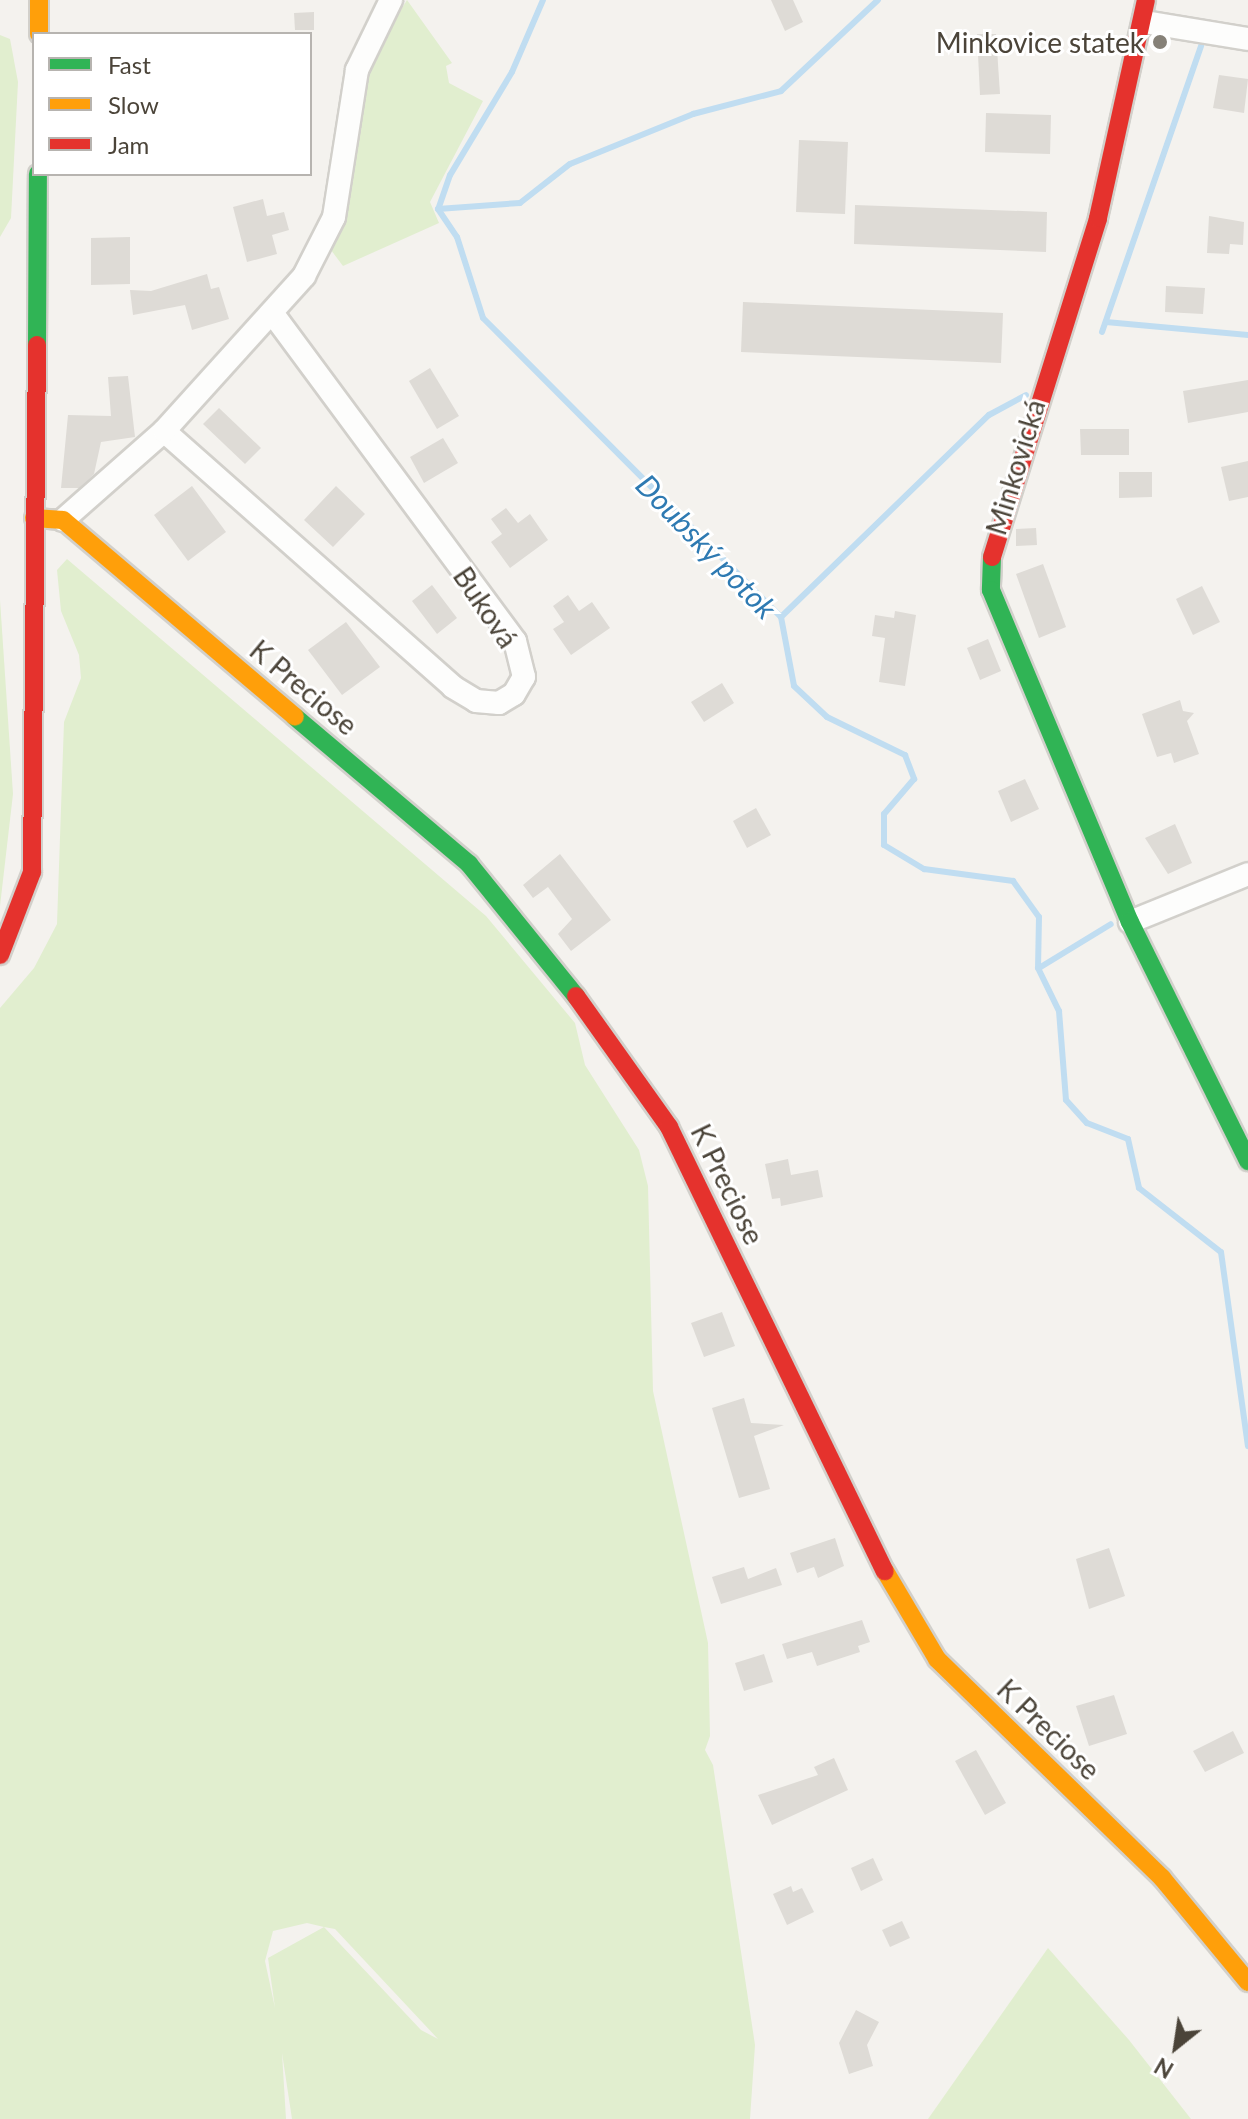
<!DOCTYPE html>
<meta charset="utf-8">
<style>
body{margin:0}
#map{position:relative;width:1248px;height:2119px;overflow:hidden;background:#f4f2ee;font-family:Lato,sans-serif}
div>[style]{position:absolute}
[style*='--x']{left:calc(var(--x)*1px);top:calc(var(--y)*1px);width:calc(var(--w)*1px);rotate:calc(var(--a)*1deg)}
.green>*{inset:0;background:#e1eecf}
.stream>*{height:6px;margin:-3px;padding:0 3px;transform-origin:3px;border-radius:3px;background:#c0ddf1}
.building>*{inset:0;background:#dedbd6}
.roads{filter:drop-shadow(2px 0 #d2d0cb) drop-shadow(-2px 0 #d2d0cb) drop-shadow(0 2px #d2d0cb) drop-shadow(0 -2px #d2d0cb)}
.street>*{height:22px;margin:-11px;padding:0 11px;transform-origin:11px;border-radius:11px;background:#fdfdfc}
.fast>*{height:18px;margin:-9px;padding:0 9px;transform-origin:9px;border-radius:9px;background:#30b455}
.slow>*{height:18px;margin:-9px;padding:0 9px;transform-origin:9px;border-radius:9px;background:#ff9f0a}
.jam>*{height:18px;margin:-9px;padding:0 9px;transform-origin:9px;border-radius:9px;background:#e5322d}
.dots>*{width:22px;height:22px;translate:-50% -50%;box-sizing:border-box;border:4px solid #fff;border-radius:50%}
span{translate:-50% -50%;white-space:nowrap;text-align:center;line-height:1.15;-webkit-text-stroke:6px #fff;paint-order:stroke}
.poi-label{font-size:28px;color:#4b4439}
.right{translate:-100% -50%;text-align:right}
.street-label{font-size:28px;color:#4b4439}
.water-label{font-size:30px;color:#2e7ab2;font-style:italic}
.legend{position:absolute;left:32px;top:32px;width:280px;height:144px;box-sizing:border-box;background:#fff;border:2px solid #b7b4b0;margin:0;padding:10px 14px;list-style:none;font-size:24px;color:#4b4439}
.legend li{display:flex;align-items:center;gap:16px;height:40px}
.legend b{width:40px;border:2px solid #b7b4b0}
.north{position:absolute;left:1136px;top:2007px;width:80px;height:80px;-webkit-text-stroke:6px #fff;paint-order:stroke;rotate:210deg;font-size:22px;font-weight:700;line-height:32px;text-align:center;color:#4b4439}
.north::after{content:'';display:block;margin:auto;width:28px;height:36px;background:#4b4439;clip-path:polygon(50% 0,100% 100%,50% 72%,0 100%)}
</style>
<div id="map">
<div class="green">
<i style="clip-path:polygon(407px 0,452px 63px,446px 66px,449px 83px,483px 101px,430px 202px,439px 223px,343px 266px,331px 250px,349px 206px,358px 108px,371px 59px)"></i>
<i style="clip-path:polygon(0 35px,10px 39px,18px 82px,11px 218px,0 237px)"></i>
<i style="clip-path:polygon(evenodd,67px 559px,486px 916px,575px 1023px,585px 1065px,639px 1150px,648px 1186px,653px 1391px,708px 1643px,710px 1736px,705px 1750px,713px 1765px,755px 2045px,750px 2119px,292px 2119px,282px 2053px,286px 2119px,0 2119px,0 1008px,34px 968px,57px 924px,64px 722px,81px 678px,79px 655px,61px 611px,57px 570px,67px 559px,307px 1923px,324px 1927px,268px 1958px,275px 2008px,265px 1961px,273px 1931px,307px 1923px,67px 559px,324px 1927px,335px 1929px,438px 2039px,421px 2030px,324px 1927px)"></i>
<i style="clip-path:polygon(0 600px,13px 794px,0 906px)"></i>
<i style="clip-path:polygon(1048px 1948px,1129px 2040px,1191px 2119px,928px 2119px)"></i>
</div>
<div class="stream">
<i style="--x:543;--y:0;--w:78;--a:113.3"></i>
<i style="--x:512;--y:72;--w:120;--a:121"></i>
<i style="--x:450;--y:175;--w:36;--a:109"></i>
<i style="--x:438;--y:209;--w:34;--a:56"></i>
<i style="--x:457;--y:237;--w:85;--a:72.2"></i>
<i style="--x:483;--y:318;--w:422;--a:45.1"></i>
<i style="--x:781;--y:617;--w:70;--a:79.3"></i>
<i style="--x:794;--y:686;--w:45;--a:43.2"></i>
<i style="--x:827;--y:717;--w:87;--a:26"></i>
<i style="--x:905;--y:755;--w:26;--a:69"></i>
<i style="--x:914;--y:779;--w:46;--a:130.6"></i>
<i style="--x:884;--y:814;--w:31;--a:90"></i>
<i style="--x:884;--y:845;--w:47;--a:31"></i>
<i style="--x:924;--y:869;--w:90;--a:7.7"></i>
<i style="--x:1013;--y:881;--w:44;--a:54.2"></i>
<i style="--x:1039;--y:917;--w:51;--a:91.1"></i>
<i style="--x:1038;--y:968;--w:48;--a:64"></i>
<i style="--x:1059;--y:1011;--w:89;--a:85.5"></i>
<i style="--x:1066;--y:1100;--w:31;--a:48"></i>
<i style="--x:1087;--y:1123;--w:44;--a:21.3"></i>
<i style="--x:1128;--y:1139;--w:50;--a:77.3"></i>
<i style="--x:1139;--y:1188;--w:104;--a:38"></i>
<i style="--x:1221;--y:1252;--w:196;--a:82.1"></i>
<i style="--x:438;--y:209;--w:82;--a:-4.2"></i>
<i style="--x:520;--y:203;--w:63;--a:-38"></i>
<i style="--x:570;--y:164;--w:133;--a:-22.1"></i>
<i style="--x:693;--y:114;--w:91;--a:-14.6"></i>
<i style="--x:781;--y:91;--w:133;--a:-43.2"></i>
<i style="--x:1106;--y:322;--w:143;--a:5.2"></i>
<i style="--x:1102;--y:332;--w:303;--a:-70.9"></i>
<i style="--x:781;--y:617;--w:290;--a:-44.2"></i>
<i style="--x:989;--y:415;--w:42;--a:-28.4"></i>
<i style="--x:1039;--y:968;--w:84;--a:-31.4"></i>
</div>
<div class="building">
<i style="clip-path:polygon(771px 0,793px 0,803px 22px,785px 31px)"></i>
<i style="clip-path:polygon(314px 12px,314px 30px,295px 30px,294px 13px)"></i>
<i style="clip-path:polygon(977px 34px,996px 34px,1000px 94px,980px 95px)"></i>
<i style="clip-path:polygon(1219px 75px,1248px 79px,1244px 113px,1213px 108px)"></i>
<i style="clip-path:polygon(986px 113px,1051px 115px,1050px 154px,985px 152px)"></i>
<i style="clip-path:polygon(799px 140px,848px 142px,845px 214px,796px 212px)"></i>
<i style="clip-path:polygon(263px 199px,267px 216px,284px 212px,289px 230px,272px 235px,277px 254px,247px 262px,233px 207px)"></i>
<i style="clip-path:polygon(855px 205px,1047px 212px,1046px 252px,854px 244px)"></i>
<i style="clip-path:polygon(1209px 216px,1244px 222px,1243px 245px,1230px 244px,1229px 254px,1207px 253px)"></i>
<i style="clip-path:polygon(130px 237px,130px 284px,91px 285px,91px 238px)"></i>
<i style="clip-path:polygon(207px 274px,211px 289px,219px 287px,229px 319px,192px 330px,185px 305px,133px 315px,130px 290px,151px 291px)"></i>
<i style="clip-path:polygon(1166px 286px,1205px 288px,1203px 314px,1165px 312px)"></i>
<i style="clip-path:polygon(743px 302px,1003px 313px,1001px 363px,741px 352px)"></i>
<i style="clip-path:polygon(430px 368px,459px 416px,437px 429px,409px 381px)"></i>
<i style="clip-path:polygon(128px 376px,135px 437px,101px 442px,94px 474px,79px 488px,61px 488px,68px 415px,111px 416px,108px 377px)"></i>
<i style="clip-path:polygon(1248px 380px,1248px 412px,1188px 423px,1183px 391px)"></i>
<i style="clip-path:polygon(219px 408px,261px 448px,245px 464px,203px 424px)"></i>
<i style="clip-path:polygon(1080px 429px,1129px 429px,1129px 455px,1081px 455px)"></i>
<i style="clip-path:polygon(443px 438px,458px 463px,424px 483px,410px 457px)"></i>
<i style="clip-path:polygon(1248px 461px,1248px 497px,1229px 501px,1221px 467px)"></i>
<i style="clip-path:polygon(1119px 472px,1152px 472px,1152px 497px,1119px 498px)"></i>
<i style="clip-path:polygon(192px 486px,226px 532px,188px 561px,154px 515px)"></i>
<i style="clip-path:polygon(336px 486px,365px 514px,333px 547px,304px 520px)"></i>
<i style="clip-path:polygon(506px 508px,518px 523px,530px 514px,548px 540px,510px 568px,491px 542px,502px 534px,491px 519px)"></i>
<i style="clip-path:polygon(1036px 528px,1037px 545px,1016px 546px,1016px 529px)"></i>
<i style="clip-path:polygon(1043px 564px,1066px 627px,1039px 638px,1016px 574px)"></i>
<i style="clip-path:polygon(432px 585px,457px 618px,437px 634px,412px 601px)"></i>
<i style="clip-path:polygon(1202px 586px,1220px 622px,1193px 635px,1176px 599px)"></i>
<i style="clip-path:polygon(568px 595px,579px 611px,592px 602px,610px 628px,571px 655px,553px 629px,564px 622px,553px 606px)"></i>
<i style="clip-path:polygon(895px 611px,916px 615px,905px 686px,879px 682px,885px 638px,872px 636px,875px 615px,894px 618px)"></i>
<i style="clip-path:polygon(346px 622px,380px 667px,342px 695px,308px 650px)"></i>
<i style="clip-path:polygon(988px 639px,1001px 671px,980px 680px,967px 648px)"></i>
<i style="clip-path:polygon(722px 683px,734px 703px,704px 722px,691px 702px)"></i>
<i style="clip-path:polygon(1180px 700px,1183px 711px,1194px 713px,1187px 721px,1199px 754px,1174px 763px,1171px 753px,1157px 757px,1142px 714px)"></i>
<i style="clip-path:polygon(1025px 779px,1039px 809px,1011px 822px,998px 791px)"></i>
<i style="clip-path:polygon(756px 808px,771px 835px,747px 848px,733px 821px)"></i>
<i style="clip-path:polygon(1175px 824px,1192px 863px,1168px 874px,1145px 838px)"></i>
<i style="clip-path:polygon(560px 854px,611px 920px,571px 951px,558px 934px,572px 919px,548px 887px,533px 898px,523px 885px)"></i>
<i style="clip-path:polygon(788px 1159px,791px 1175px,818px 1170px,823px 1197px,781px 1206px,780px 1198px,772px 1199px,765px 1164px)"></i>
<i style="clip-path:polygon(722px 1312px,735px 1346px,704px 1357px,691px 1323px)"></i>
<i style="clip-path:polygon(744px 1398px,751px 1423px,784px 1425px,754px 1436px,770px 1489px,739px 1498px,712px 1408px)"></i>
<i style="clip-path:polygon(835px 1538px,844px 1566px,818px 1578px,814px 1567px,797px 1573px,790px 1553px)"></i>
<i style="clip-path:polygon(1109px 1548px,1125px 1596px,1089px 1609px,1076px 1559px)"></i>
<i style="clip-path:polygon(744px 1567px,748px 1579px,776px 1568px,782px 1585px,721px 1604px,712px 1577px)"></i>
<i style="clip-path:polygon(862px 1620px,870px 1642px,858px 1646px,860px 1652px,817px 1666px,812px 1652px,787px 1659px,782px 1644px)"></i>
<i style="clip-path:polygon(764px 1654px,773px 1682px,744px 1691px,735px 1663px)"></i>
<i style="clip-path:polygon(1114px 1695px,1127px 1734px,1089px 1746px,1076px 1706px)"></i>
<i style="clip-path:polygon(1233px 1731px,1244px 1753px,1205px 1772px,1193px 1751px)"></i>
<i style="clip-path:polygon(976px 1750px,1006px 1803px,985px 1815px,955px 1761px)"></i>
<i style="clip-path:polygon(834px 1758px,848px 1790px,772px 1825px,758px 1795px,818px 1775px,814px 1767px)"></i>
<i style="clip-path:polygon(873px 1858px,883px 1880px,861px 1891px,851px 1868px)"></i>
<i style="clip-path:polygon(791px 1886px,793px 1892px,802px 1888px,814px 1912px,787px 1925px,773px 1894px)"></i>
<i style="clip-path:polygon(902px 1921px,910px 1938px,890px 1947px,882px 1930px)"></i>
<i style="clip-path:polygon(856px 2010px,879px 2022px,867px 2045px,873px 2066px,849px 2074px,839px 2043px)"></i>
</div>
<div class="roads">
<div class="street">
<i style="--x:1144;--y:22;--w:105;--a:9.3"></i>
<i style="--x:164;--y:431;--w:386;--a:41.5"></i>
<i style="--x:453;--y:687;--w:27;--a:31"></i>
<i style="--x:476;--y:701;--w:23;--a:5"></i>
<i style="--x:499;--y:703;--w:17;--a:-31"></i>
<i style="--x:514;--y:694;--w:20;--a:-60"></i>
<i style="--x:524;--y:677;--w:37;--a:-104"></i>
<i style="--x:515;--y:641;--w:405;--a:-126.5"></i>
<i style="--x:63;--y:520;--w:135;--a:-41.4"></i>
<i style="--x:164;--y:431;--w:209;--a:-47.9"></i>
<i style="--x:304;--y:276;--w:66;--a:-63"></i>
<i style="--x:334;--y:217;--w:149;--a:-81.1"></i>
<i style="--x:357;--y:70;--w:78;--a:-64.1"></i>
<i style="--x:1130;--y:922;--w:127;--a:-22.1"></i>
</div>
<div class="fast">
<i style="--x:37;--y:345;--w:171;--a:-89.7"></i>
<i style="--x:992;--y:557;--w:33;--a:92"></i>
<i style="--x:991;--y:590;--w:360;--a:67.3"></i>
<i style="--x:1130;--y:922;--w:267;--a:63.7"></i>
<i style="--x:295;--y:717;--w:228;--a:40.2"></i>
<i style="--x:469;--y:864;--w:170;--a:51"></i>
</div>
<div class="slow">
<i style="--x:39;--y:0;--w:34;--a:90"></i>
<i style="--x:34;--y:518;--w:29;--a:4"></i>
<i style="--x:63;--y:520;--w:304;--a:40.3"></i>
<i style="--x:885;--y:1571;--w:102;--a:59.4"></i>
<i style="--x:937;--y:1659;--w:314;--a:44.2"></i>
<i style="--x:1162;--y:1878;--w:135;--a:50.4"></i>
</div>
<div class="jam">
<i style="--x:992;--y:557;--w:355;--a:-72.6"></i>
<i style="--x:1098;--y:218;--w:223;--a:-77.6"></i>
<i style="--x:0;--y:955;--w:89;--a:-68.9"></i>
<i style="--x:32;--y:872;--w:527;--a:-89.46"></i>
<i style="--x:576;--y:996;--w:161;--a:54.6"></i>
<i style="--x:669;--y:1127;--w:494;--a:64.1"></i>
</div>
</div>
<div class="dots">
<i style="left:1160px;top:42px;background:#868178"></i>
</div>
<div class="poi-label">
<span class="right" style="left:1144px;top:42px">Minkovice statek</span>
</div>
<div class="street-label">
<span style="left:1015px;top:467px;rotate:-73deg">Minkovická</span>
<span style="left:486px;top:607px;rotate:56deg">Buková</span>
<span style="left:304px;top:687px;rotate:40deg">K Preciose</span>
<span style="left:728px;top:1184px;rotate:64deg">K Preciose</span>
<span style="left:1049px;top:1729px;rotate:44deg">K Preciose</span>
</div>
<div class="water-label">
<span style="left:707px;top:546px;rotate:46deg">Doubský potok</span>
</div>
<ul class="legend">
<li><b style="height:10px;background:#30b455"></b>Fast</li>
<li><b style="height:10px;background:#ff9f0a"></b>Slow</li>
<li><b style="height:10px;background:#e5322d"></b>Jam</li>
</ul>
<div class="north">N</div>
</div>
